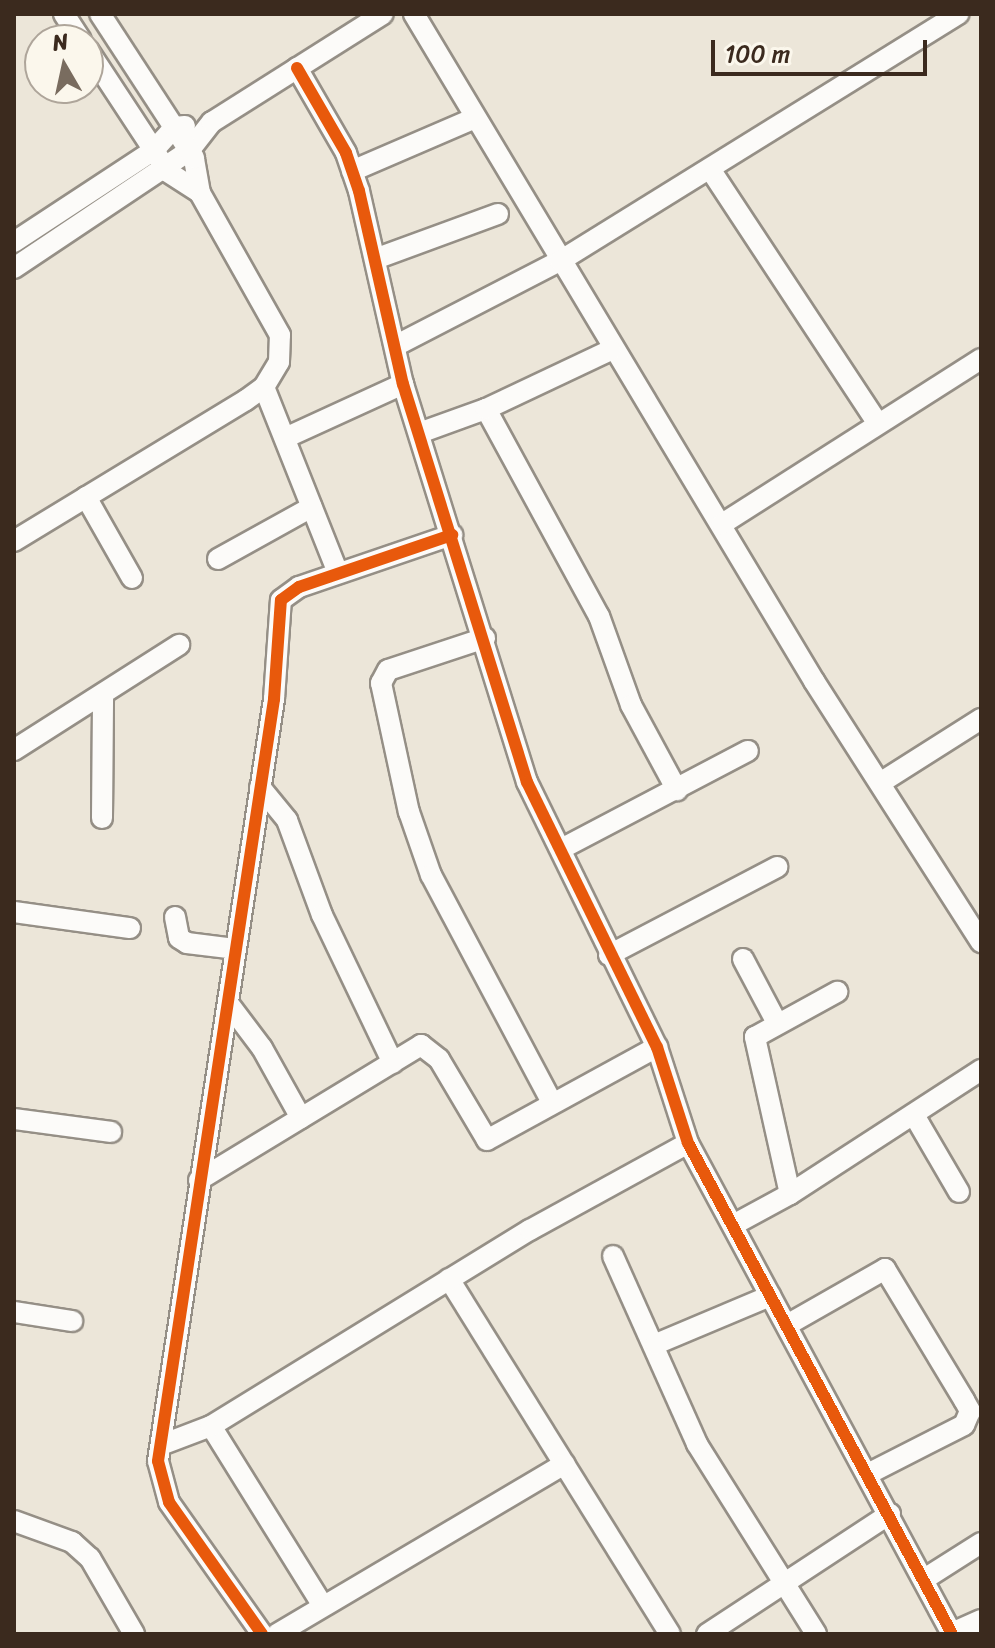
<!DOCTYPE html>
<style>
body{margin:0}
#map{position:relative;width:995px;height:1648px;overflow:hidden;background:#ece6d9;font-family:Sriracha,sans-serif}
div>[style]{position:absolute}
[style*='--x']{left:calc(var(--x)*1px);top:calc(var(--y)*1px);width:calc(var(--w)*1px);rotate:calc(var(--a)*1deg)}
.roads{filter:drop-shadow(2px 0 #958f86) drop-shadow(-2px 0 #958f86) drop-shadow(0 2px #958f86) drop-shadow(0 -2px #958f86)}
.minor>*{height:20px;margin:-10px;padding:0 10px;transform-origin:10px;border-radius:10px;background:#fcfbf9}
.cycleway>*{height:12px;margin:-6px;padding:0 6px;transform-origin:6px;border-radius:6px;background:#e8590c}
span{translate:-50% -50%;white-space:nowrap;text-align:center;line-height:1.15;-webkit-text-stroke:7px #fbf7ec;paint-order:stroke}
.frame{position:absolute;inset:0;border:16px solid #3b2a1e;pointer-events:none}
.north{position:absolute;left:24px;top:24px;width:80px;height:80px;box-sizing:border-box;background:#fbf7ec;border:2px solid #aea59a;border-radius:50%;rotate:351deg;font-size:22px;font-weight:700;line-height:32px;text-align:center;color:#3b2a1e}
.north::after{content:'';display:block;margin:auto;width:28px;height:36px;background:#796c5f;clip-path:polygon(50% 0,100% 100%,50% 72%,0 100%)}
.scale{position:absolute;left:711px;top:40px;width:216px;height:36px;box-sizing:border-box;border:4px solid #3b2a1e;border-top:0;padding-left:10px;font-size:24px;line-height:28px;white-space:nowrap;color:#3b2a1e;-webkit-text-stroke:6px #fbf7ec;paint-order:stroke}
</style>
<div id="map">
<div class="roads">
<div class="minor">
<i style="--x:64;--y:14;--w:31;--a:57"></i>
<i style="--x:414;--y:14;--w:778;--a:59.05"></i>
<i style="--x:814;--y:681;--w:310;--a:57.4"></i>
<i style="--x:88;--y:50;--w:146;--a:56.7"></i>
<i style="--x:168;--y:172;--w:38;--a:33"></i>
<i style="--x:297;--y:68;--w:98;--a:60"></i>
<i style="--x:346;--y:153;--w:40;--a:71.1"></i>
<i style="--x:359;--y:191;--w:198;--a:77.2"></i>
<i style="--x:403;--y:384;--w:417;--a:72.7"></i>
<i style="--x:527;--y:782;--w:295;--a:63.9"></i>
<i style="--x:657;--y:1047;--w:101;--a:72.1"></i>
<i style="--x:688;--y:1143;--w:557;--a:61.73"></i>
<i style="--x:710;--y:169;--w:305;--a:56.6"></i>
<i style="--x:352;--y:171;--w:134;--a:-23.3"></i>
<i style="--x:14;--y:242;--w:168;--a:-33.3"></i>
<i style="--x:154;--y:150;--w:31;--a:-48"></i>
<i style="--x:175;--y:127;--w:10;--a:-6"></i>
<i style="--x:375;--y:259;--w:131;--a:-20.1"></i>
<i style="--x:14;--y:268;--w:211;--a:-33.8"></i>
<i style="--x:189;--y:151;--w:37;--a:-52"></i>
<i style="--x:212;--y:122;--w:202;--a:-32.3"></i>
<i style="--x:395;--y:346;--w:186;--a:-27.3"></i>
<i style="--x:560;--y:261;--w:469;--a:-31.8"></i>
<i style="--x:264;--y:387;--w:200;--a:68.3"></i>
<i style="--x:486;--y:409;--w:236;--a:61.4"></i>
<i style="--x:599;--y:616;--w:95;--a:70.2"></i>
<i style="--x:631;--y:705;--w:97;--a:61.6"></i>
<i style="--x:422;--y:432;--w:68;--a:-19.8"></i>
<i style="--x:486;--y:409;--w:138;--a:-25.3"></i>
<i style="--x:285;--y:438;--w:130;--a:-24.6"></i>
<i style="--x:86;--y:497;--w:93;--a:60.4"></i>
<i style="--x:722;--y:524;--w:307;--a:-32.5"></i>
<i style="--x:14;--y:541;--w:271;--a:-31.3"></i>
<i style="--x:246;--y:400;--w:22;--a:-36"></i>
<i style="--x:264;--y:387;--w:29;--a:-59"></i>
<i style="--x:279;--y:362;--w:27;--a:-88"></i>
<i style="--x:280;--y:335;--w:163;--a:-119.4"></i>
<i style="--x:200;--y:193;--w:36;--a:-100"></i>
<i style="--x:194;--y:158;--w:172;--a:-123.1"></i>
<i style="--x:218;--y:559;--w:107;--a:-29"></i>
<i style="--x:485;--y:638;--w:102;--a:161.7"></i>
<i style="--x:388;--y:670;--w:15;--a:118"></i>
<i style="--x:381;--y:683;--w:132;--a:77.8"></i>
<i style="--x:409;--y:812;--w:67;--a:70.8"></i>
<i style="--x:431;--y:875;--w:258;--a:62"></i>
<i style="--x:14;--y:750;--w:196;--a:-32.5"></i>
<i style="--x:880;--y:783;--w:120;--a:-32.4"></i>
<i style="--x:260;--y:787;--w:43;--a:50.7"></i>
<i style="--x:287;--y:820;--w:101;--a:69.8"></i>
<i style="--x:322;--y:915;--w:164;--a:64.4"></i>
<i style="--x:102;--y:818;--w:124;--a:-89.5"></i>
<i style="--x:561;--y:849;--w:211;--a:-27.7"></i>
<i style="--x:14;--y:912;--w:117;--a:7.9"></i>
<i style="--x:175;--y:917;--w:21;--a:79"></i>
<i style="--x:179;--y:938;--w:9;--a:32"></i>
<i style="--x:187;--y:943;--w:48;--a:7.1"></i>
<i style="--x:609;--y:955;--w:190;--a:-27.6"></i>
<i style="--x:743;--y:959;--w:72;--a:62"></i>
<i style="--x:228;--y:1003;--w:56;--a:52.9"></i>
<i style="--x:262;--y:1048;--w:80;--a:60.9"></i>
<i style="--x:914;--y:1115;--w:89;--a:59.7"></i>
<i style="--x:14;--y:1119;--w:98;--a:7.6"></i>
<i style="--x:199;--y:1180;--w:260;--a:-31.3"></i>
<i style="--x:421;--y:1045;--w:23;--a:38"></i>
<i style="--x:439;--y:1059;--w:94;--a:59.3"></i>
<i style="--x:487;--y:1140;--w:194;--a:-28.7"></i>
<i style="--x:790;--y:1194;--w:161;--a:-102.6"></i>
<i style="--x:755;--y:1037;--w:94;--a:-28.8"></i>
<i style="--x:733;--y:1225;--w:65;--a:-28.5"></i>
<i style="--x:790;--y:1194;--w:228;--a:-33"></i>
<i style="--x:613;--y:1256;--w:206;--a:65.9"></i>
<i style="--x:697;--y:1444;--w:224;--a:57.9"></i>
<i style="--x:449;--y:1279;--w:418;--a:58.1"></i>
<i style="--x:14;--y:1312;--w:59;--a:8.8"></i>
<i style="--x:787;--y:1325;--w:113;--a:-29.7"></i>
<i style="--x:885;--y:1269;--w:153;--a:58.9"></i>
<i style="--x:964;--y:1400;--w:13;--a:61"></i>
<i style="--x:970;--y:1411;--w:15;--a:113"></i>
<i style="--x:964;--y:1425;--w:108;--a:153"></i>
<i style="--x:656;--y:1344;--w:124;--a:-22.8"></i>
<i style="--x:211;--y:1426;--w:212;--a:58.1"></i>
<i style="--x:161;--y:1445;--w:53;--a:-20.8"></i>
<i style="--x:211;--y:1426;--w:374;--a:-31.6"></i>
<i style="--x:530;--y:1230;--w:180;--a:-28.8"></i>
<i style="--x:14;--y:1521;--w:62;--a:19.9"></i>
<i style="--x:72;--y:1542;--w:24;--a:42"></i>
<i style="--x:90;--y:1558;--w:88;--a:59.9"></i>
<i style="--x:926;--y:1578;--w:65;--a:-32.5"></i>
<i style="--x:952;--y:1633;--w:32;--a:-24"></i>
<i style="--x:262;--y:1634;--w:161;--a:-125.2"></i>
<i style="--x:169;--y:1502;--w:42;--a:-105"></i>
<i style="--x:158;--y:1461;--w:771;--a:-81.34"></i>
<i style="--x:274;--y:699;--w:99;--a:-86"></i>
<i style="--x:281;--y:600;--w:22;--a:-36"></i>
<i style="--x:299;--y:587;--w:162;--a:-18.8"></i>
<i style="--x:277;--y:1634;--w:334;--a:-30.6"></i>
<i style="--x:707;--y:1634;--w:219;--a:-33.3"></i>
</div>
</div>
<div class="cycleway">
<i style="--x:297;--y:68;--w:98;--a:60"></i>
<i style="--x:346;--y:153;--w:40;--a:71.1"></i>
<i style="--x:359;--y:191;--w:198;--a:77.2"></i>
<i style="--x:403;--y:384;--w:417;--a:72.7"></i>
<i style="--x:527;--y:782;--w:295;--a:63.9"></i>
<i style="--x:657;--y:1047;--w:101;--a:72.1"></i>
<i style="--x:688;--y:1143;--w:557;--a:61.73"></i>
<i style="--x:262;--y:1634;--w:161;--a:-125.2"></i>
<i style="--x:169;--y:1502;--w:42;--a:-105"></i>
<i style="--x:158;--y:1461;--w:771;--a:-81.34"></i>
<i style="--x:274;--y:699;--w:99;--a:-86"></i>
<i style="--x:281;--y:600;--w:22;--a:-36"></i>
<i style="--x:299;--y:587;--w:162;--a:-18.8"></i>
</div>
<div class="frame"></div>
<div class="north">N</div>
<div class="scale">100 m</div>
</div>
